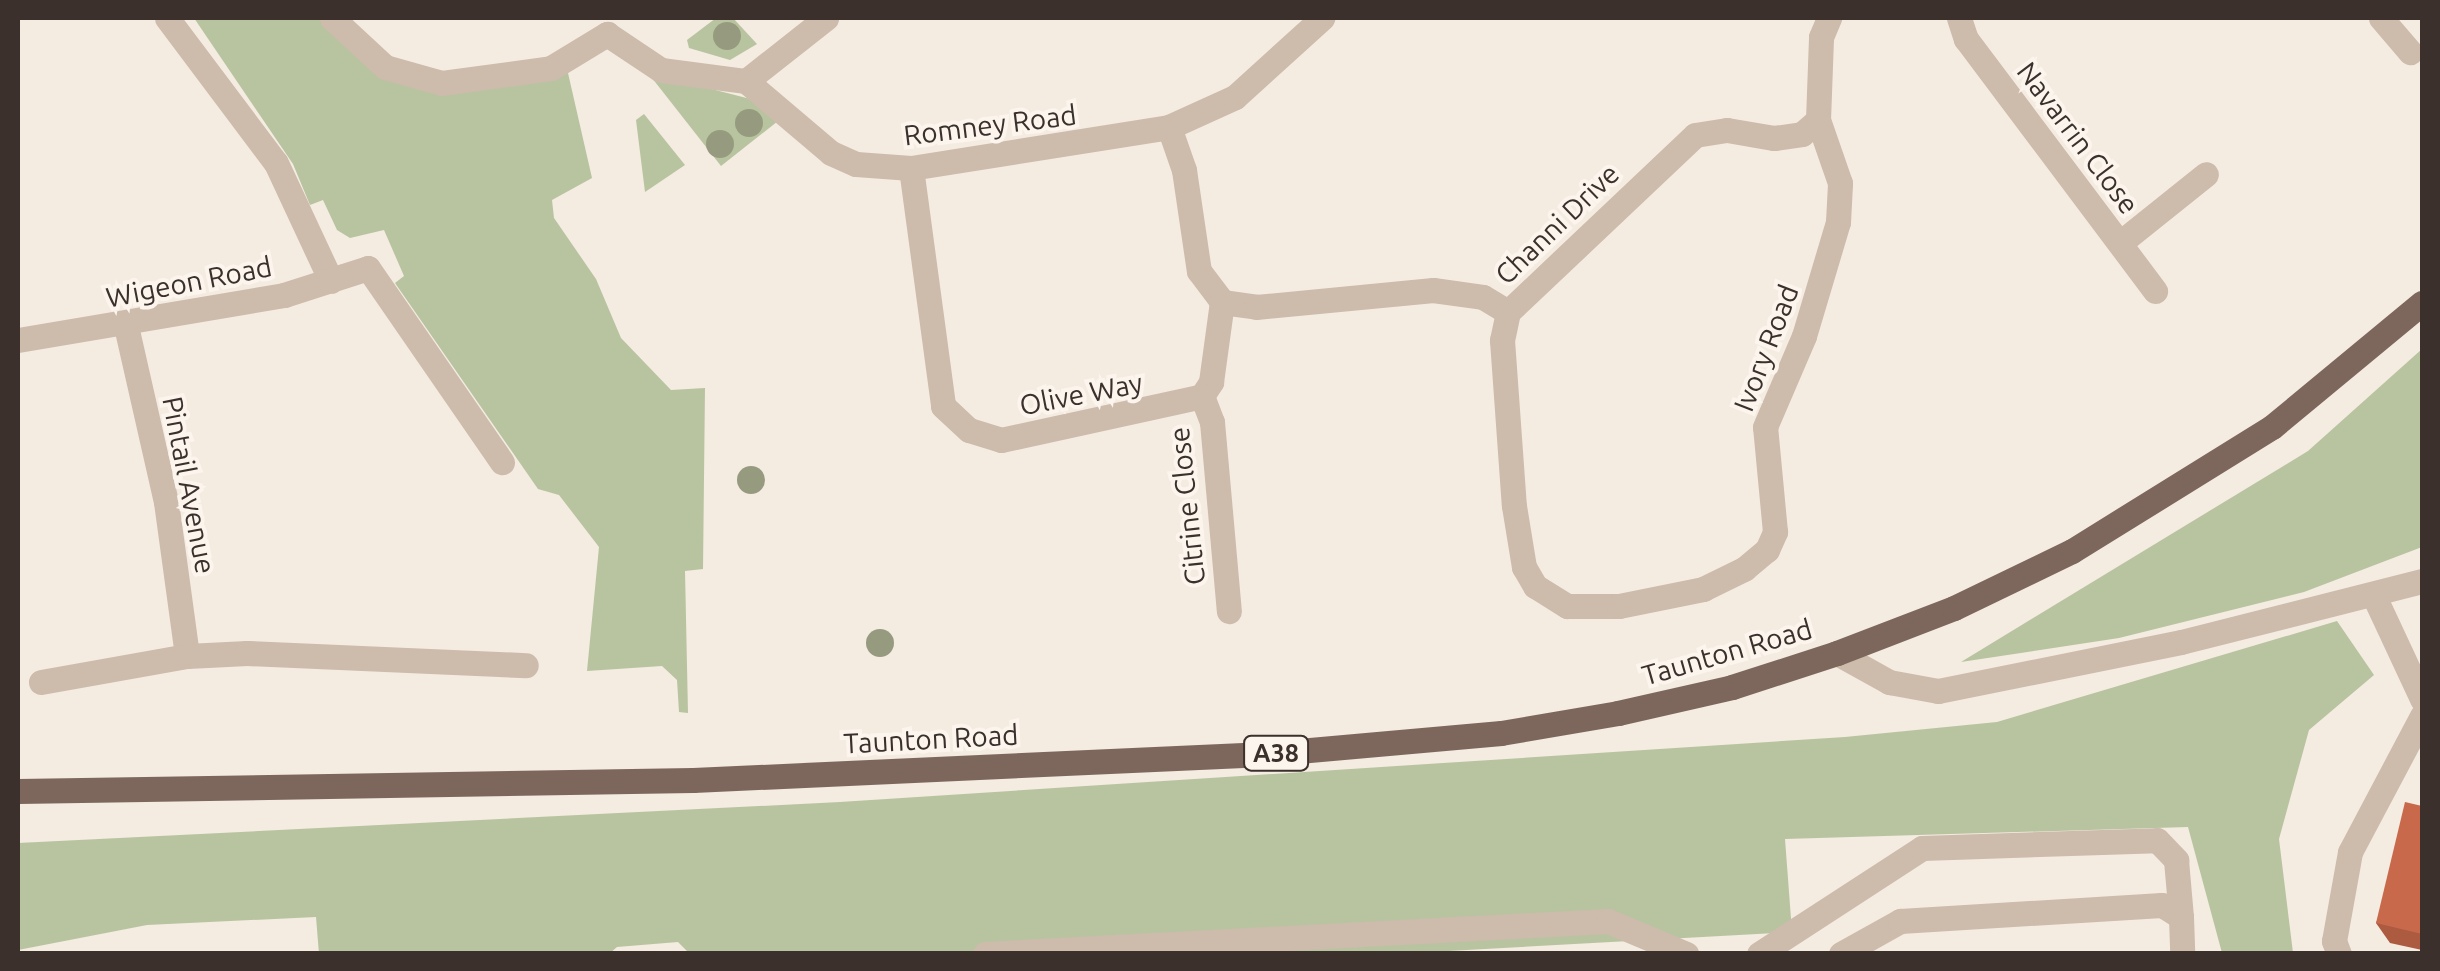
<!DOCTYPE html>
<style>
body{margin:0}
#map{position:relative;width:2440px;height:971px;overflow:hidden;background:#f4ebe1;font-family:Ubuntu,sans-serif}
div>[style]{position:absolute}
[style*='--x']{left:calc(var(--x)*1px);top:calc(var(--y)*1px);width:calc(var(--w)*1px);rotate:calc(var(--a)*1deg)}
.green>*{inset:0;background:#b8c4a0}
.minor>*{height:25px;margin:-12.5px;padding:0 12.5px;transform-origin:12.5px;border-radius:12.5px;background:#cdbbac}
.major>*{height:25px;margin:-12.5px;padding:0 12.5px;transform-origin:12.5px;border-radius:12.5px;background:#7d675c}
.trees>*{width:28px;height:28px;margin:-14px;border-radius:50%;background:#969b7f}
.wall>*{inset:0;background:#ac5a40}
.building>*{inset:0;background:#c8694b}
span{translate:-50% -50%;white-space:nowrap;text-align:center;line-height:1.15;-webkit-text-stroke:8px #fbf5ee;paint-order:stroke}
.shield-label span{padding:2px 8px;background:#fbf5ee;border:2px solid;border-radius:8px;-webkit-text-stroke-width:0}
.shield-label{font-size:25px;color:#3b302b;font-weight:700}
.street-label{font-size:28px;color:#3b302b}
.frame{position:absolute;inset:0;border:20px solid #3b302b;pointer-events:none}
</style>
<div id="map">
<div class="green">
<i style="clip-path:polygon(194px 18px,323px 18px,379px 70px,420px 90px,494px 88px,568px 73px,592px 178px,552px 200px,554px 218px,596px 279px,621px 338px,671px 390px,705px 388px,703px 569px,685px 571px,688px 713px,679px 712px,677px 680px,662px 666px,587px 671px,599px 547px,559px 495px,538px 489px,395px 283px,404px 276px,384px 230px,350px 238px,337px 230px,323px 200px,310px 205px,293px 164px)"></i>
<i style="clip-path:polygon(716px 18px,733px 18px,757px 44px,730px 60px,689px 48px,687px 40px)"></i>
<i style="clip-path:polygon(661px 76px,762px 102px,778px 121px,721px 166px,652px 78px)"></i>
<i style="clip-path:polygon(644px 114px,685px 165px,645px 192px,636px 120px)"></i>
<i style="clip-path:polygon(2422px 349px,2422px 547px,2304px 592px,2119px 638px,1961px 662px,2308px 451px)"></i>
<i style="clip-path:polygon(2337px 621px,2374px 675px,2309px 730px,2279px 839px,2293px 953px,2222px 953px,2188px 827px,1785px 839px,1792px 932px,1412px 953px,690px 954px,678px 942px,617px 947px,609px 954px,319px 954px,316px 917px,147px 925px,18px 950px,18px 843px,840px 802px,1845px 737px,1997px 722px)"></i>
</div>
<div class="minor">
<i style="--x:167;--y:18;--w:181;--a:53.1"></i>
<i style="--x:276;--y:163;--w:130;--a:65"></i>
<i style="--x:332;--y:18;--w:72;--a:42.8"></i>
<i style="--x:385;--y:67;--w:59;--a:15.7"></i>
<i style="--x:442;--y:83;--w:110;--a:-7.8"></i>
<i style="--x:551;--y:68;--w:66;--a:-31.3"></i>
<i style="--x:1959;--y:18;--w:22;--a:72"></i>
<i style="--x:1966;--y:39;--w:315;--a:53.1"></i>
<i style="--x:2381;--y:18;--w:45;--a:49.5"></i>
<i style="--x:607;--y:34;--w:65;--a:33.7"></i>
<i style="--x:661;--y:70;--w:86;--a:7.4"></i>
<i style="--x:746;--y:81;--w:111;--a:40.3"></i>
<i style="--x:831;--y:153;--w:27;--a:24"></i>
<i style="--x:856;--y:164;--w:55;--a:4.2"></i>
<i style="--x:911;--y:168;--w:261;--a:-9"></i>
<i style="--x:1169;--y:127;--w:72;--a:-24.4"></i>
<i style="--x:1235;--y:97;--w:118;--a:-42.2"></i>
<i style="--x:746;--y:81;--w:102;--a:-38.2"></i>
<i style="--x:1169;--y:127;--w:46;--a:70.8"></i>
<i style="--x:1184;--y:170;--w:102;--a:81.6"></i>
<i style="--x:1199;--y:271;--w:39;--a:53"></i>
<i style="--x:1222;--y:302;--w:34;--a:8"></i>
<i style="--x:1256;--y:307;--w:178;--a:-5.5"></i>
<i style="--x:1433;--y:290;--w:50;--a:8"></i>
<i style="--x:1483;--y:297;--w:29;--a:31"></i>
<i style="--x:1508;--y:312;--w:257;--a:-43.4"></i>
<i style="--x:1695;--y:135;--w:32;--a:-9"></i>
<i style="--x:1727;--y:130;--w:48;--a:9.7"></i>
<i style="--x:1774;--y:138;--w:28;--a:-8"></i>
<i style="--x:1802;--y:134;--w:21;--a:-41"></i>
<i style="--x:1818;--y:120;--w:83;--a:-87.9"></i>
<i style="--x:1821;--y:37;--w:21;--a:-67"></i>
<i style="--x:911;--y:168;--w:240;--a:82.3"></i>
<i style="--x:943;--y:406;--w:35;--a:43"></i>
<i style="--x:969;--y:430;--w:34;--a:17"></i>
<i style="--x:1001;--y:440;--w:206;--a:-12.3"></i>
<i style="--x:1202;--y:396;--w:17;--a:-57"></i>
<i style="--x:1211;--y:382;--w:81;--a:-82.2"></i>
<i style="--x:2120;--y:243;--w:110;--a:-38.7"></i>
<i style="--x:1508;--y:312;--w:29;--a:102"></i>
<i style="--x:1502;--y:340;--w:166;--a:85.9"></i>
<i style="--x:1514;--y:506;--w:62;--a:80.7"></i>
<i style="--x:1524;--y:567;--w:22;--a:60"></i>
<i style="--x:1535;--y:586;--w:38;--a:32"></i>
<i style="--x:1567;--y:606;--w:52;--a:0"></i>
<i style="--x:1619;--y:606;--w:86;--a:-11.4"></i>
<i style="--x:1703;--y:589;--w:46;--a:-26"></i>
<i style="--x:1744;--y:569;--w:30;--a:-40"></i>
<i style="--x:1767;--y:550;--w:20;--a:-66"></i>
<i style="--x:1775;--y:532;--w:105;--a:-95.4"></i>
<i style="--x:1765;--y:427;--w:99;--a:-66.8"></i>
<i style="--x:1804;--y:336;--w:119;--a:-73.4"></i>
<i style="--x:1838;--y:222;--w:39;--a:-87"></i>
<i style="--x:1840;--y:183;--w:67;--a:-109.2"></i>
<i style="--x:126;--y:326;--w:180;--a:77.2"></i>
<i style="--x:166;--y:502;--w:155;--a:82.2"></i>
<i style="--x:18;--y:340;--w:270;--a:-9.6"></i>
<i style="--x:284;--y:295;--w:88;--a:-17.8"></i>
<i style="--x:368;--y:268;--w:236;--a:55.4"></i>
<i style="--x:1202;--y:396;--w:28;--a:69"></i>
<i style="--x:1212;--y:422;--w:190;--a:84.9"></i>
<i style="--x:2374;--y:596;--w:114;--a:65"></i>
<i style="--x:1837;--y:653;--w:60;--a:29.1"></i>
<i style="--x:1889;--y:682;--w:50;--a:10.4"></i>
<i style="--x:1938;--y:691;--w:248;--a:-11.4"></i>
<i style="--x:2181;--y:642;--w:249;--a:-14.2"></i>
<i style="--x:41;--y:682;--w:148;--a:-10.1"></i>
<i style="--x:187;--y:656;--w:60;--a:-2.9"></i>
<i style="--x:247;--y:653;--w:279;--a:2.5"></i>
<i style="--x:985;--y:954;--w:624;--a:-3.03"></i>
<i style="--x:1608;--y:921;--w:85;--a:22.9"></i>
<i style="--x:1759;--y:954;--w:194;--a:-33"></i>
<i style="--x:1922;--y:848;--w:235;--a:-1.9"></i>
<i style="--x:2157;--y:840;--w:28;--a:46"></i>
<i style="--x:2176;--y:860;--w:57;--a:85"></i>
<i style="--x:1841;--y:954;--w:68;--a:-29.2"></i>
<i style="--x:1900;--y:921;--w:262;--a:-3.5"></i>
<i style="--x:2162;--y:905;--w:22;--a:32"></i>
<i style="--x:2181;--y:917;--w:37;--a:88"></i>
<i style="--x:2339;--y:954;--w:14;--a:-111"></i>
<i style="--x:2334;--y:941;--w:90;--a:-79.8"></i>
<i style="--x:2350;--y:852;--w:154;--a:-62.1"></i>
</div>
<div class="major">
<i style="--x:18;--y:791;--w:675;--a:-0.93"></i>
<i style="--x:693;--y:780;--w:573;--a:-2.6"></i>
<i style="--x:1265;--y:754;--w:237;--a:-5.1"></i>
<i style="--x:1501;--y:733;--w:119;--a:-9.7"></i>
<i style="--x:1618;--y:713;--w:117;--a:-12.8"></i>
<i style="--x:1732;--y:687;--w:110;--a:-17.9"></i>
<i style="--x:1837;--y:653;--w:125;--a:-21"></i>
<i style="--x:1954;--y:608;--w:131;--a:-25.8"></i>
<i style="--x:2072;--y:551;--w:235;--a:-31.8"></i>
<i style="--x:2272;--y:427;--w:195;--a:-39.6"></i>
</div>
<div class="trees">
<i style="left:727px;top:36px"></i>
<i style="left:749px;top:123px"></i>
<i style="left:720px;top:144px"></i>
<i style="left:751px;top:480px"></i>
<i style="left:880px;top:643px"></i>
</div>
<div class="wall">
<i style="clip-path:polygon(2422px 806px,2422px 950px,2390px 943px,2376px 923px)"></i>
</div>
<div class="building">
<i style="clip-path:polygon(2405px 802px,2422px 806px,2422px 934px,2376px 923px)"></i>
</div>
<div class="shield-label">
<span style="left:1276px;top:753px">A38</span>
</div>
<div class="street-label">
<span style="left:990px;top:125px;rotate:-7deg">Romney Road</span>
<span style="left:2078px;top:138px;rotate:53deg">Navarrin Close</span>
<span style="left:1557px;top:224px;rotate:-44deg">Channi Drive</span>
<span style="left:189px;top:282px;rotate:-11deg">Wigeon Road</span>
<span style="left:1766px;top:348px;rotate:-69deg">Ivory Road</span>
<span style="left:1081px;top:394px;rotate:-11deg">Olive Way</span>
<span style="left:189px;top:485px;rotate:79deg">Pintail Avenue</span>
<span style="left:1187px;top:506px;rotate:-96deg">Citrine Close</span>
<span style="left:1727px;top:652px;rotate:-16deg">Taunton Road</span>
<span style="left:931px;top:739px;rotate:-3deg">Taunton Road</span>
</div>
<div class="frame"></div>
</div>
